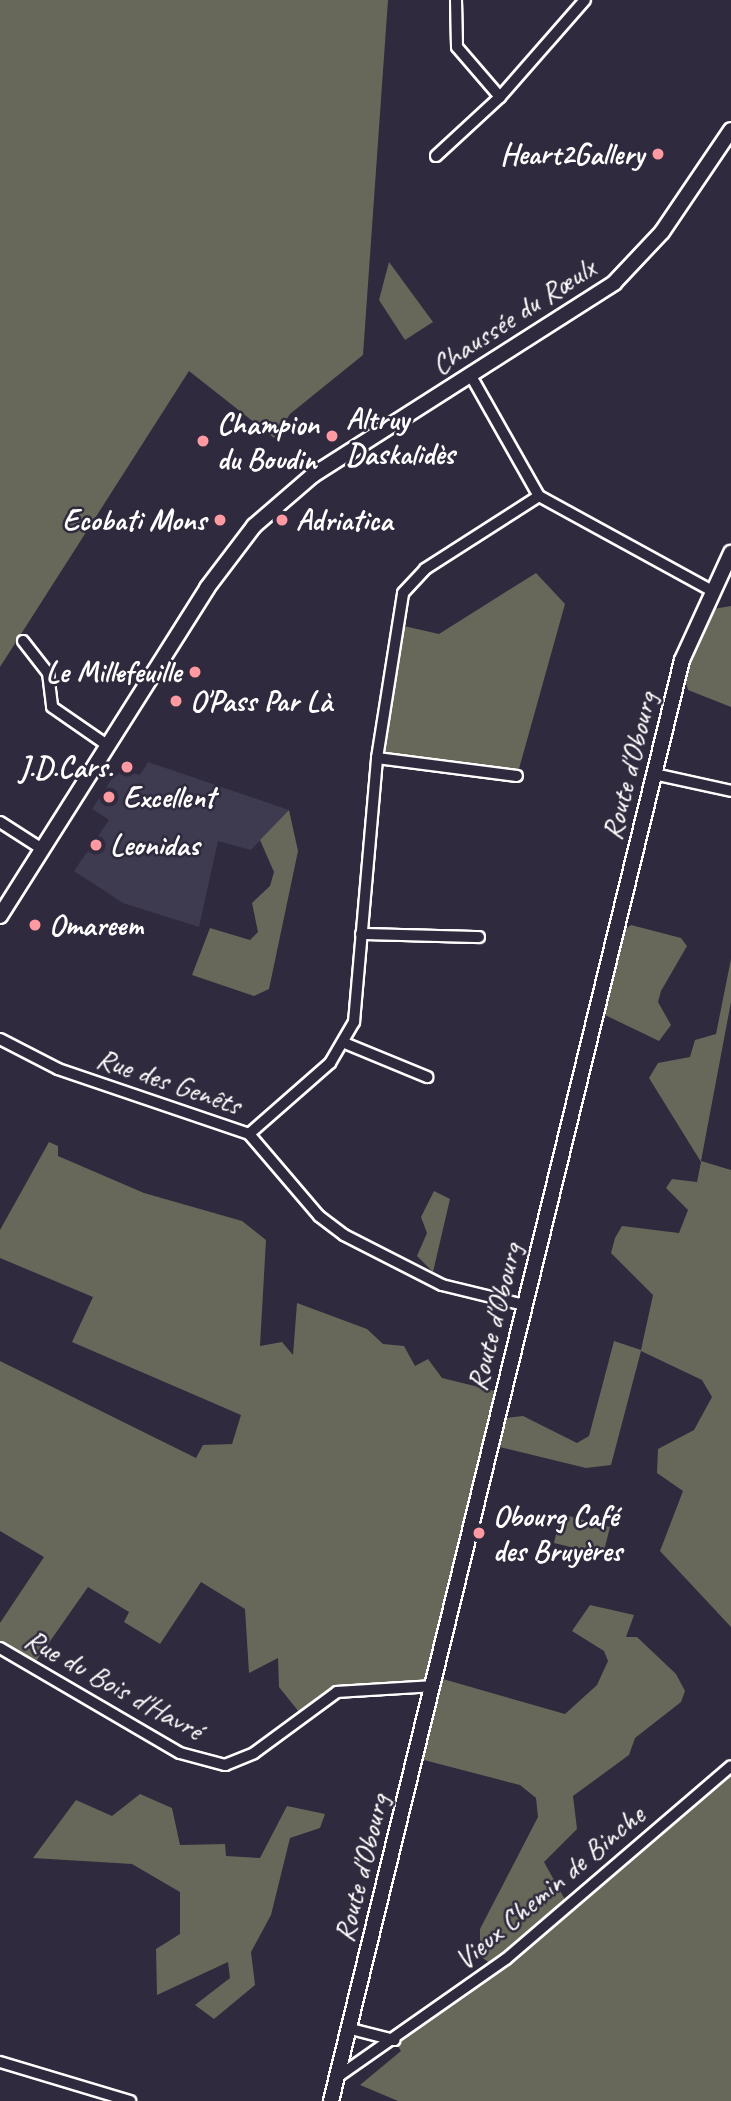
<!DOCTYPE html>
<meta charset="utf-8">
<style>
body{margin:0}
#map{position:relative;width:731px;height:2101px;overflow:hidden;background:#2f2a3d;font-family:Caveat,sans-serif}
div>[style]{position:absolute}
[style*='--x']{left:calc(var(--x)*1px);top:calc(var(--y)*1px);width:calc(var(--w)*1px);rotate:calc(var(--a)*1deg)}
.built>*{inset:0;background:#3e3b50}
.green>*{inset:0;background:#676859}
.roads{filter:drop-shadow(2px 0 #fff) drop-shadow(-2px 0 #fff) drop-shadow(0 2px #fff) drop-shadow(0 -2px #fff)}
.street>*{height:10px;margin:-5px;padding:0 5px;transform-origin:5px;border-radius:5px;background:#2f2a3d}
.secondary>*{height:14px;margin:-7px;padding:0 7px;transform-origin:7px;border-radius:7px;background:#2f2a3d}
.dots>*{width:19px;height:19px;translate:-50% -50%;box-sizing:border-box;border:4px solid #2f2a3d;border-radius:50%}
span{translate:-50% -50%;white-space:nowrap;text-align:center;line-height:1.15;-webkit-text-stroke:5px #2f2a3d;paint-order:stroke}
.poi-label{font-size:30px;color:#fff;font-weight:700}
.right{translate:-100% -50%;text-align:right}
.left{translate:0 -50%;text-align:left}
.street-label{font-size:30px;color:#fff}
</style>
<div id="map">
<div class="built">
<i style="clip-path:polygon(148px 762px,289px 810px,251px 850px,218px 841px,199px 927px,123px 903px,74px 871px,109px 820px,92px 809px,111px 780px,123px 770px,140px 775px)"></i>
</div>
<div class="green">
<i style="clip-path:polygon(0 0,388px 0,363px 355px,290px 414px,274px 438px,189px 371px,0 667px)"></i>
<i style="clip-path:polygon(389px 262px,433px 322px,405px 340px,379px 300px)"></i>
<i style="clip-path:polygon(536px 573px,565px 604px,517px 776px,377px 758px,395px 624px,439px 634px)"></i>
<i style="clip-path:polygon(731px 606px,731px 707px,688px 690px,685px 679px,713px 609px)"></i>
<i style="clip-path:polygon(289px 810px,298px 851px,269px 989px,254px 996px,192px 975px,210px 928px,250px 940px,258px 932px,252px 903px,270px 886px,274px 872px,260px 840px)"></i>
<i style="clip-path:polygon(631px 925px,681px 938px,687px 946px,661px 991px,658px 1002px,671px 1025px,659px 1041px,605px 1015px,623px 931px)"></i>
<i style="clip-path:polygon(731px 959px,731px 1002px,701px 1161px,731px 1170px,731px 1627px,660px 1551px,683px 1491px,657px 1473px,658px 1449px,694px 1430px,712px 1397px,702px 1380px,641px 1351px,611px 1465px,586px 1468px,491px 1445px,436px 1677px,565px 1714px,597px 1685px,608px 1661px,604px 1651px,572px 1631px,590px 1605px,634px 1615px,626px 1637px,637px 1637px,676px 1674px,685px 1691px,681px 1702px,635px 1738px,629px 1755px,573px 1796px,577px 1829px,544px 1862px,568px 1905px,731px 1766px,731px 2101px,398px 2101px,360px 2085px,401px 2051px,394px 2040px,491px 1964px,480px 1956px,480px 1929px,538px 1817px,536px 1798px,520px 1785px,420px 1759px,434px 1686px,337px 1692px,303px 1717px,279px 1687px,278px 1658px,249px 1673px,245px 1609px,201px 1582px,160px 1644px,124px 1622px,129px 1612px,88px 1587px,32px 1667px,0 1647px,0 1623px,44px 1557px,0 1531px,0 1361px,196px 1458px,203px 1445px,232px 1444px,241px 1415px,72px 1342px,93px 1297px,0 1258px,0 1230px,49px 1142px,58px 1146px,58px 1156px,144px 1193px,242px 1221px,266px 1240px,260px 1346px,282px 1342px,293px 1355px,297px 1303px,367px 1329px,383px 1344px,404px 1346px,415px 1366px,428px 1359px,442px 1378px,503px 1393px,497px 1419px,523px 1416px,577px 1443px,589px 1436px,614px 1341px,641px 1350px,653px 1295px,611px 1253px,615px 1238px,622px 1226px,679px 1233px,688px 1210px,666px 1188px,672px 1179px,697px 1182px,701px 1162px,649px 1078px,658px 1063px,690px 1057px,695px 1040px,716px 1034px)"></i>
<i style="clip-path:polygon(434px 1191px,450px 1199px,433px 1272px,417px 1256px,427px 1233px,421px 1217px)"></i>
<i style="clip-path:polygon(561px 1514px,610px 1527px,603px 1555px,554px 1543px)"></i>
<i style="clip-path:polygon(140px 1794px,172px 1808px,180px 1845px,225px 1844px,226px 1856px,260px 1858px,287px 1806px,325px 1814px,320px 1828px,290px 1838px,271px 1915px,251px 1952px,255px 1985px,214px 2019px,195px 2005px,230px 1978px,228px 1962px,157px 1995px,156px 1949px,180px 1934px,180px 1892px,132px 1864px,33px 1858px,76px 1800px,112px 1816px)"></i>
</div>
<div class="roads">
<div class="street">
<i style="--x:500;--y:97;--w:129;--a:-48.8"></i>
<i style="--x:436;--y:156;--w:87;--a:-42.7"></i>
<i style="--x:500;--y:97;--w:66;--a:-130.7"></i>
<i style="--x:457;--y:47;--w:47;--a:-91.2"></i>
<i style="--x:471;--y:376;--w:138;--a:60.5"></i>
<i style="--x:539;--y:496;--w:196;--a:28.7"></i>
<i style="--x:23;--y:641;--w:41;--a:52"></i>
<i style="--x:48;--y:673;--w:34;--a:83"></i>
<i style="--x:52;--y:707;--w:67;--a:34.6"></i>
<i style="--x:377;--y:758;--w:141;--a:7.3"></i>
<i style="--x:654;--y:774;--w:79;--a:12.4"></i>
<i style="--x:0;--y:822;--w:50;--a:32.7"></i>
<i style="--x:361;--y:934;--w:118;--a:1.5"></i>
<i style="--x:0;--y:1039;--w:65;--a:27.3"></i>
<i style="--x:58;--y:1069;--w:202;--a:18.8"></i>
<i style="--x:249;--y:1134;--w:108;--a:49.5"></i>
<i style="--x:319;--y:1216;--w:31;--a:37"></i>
<i style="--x:344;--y:1235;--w:110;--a:27"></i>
<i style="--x:442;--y:1285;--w:84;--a:13.7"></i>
<i style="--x:347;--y:1044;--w:87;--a:22.4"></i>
<i style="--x:249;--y:1134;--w:108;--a:-41.2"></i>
<i style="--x:330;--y:1063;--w:48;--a:-59.7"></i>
<i style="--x:354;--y:1022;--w:265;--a:-85"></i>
<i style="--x:377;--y:758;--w:167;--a:-81"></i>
<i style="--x:403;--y:593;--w:33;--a:-47"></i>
<i style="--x:425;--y:569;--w:135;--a:-32.6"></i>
<i style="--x:0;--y:1648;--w:208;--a:30.3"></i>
<i style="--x:180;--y:1753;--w:47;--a:14.9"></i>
<i style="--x:225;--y:1765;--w:31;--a:-22"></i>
<i style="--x:254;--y:1753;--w:103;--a:-36.3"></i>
<i style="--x:337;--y:1692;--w:97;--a:-3.5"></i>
<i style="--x:347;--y:2028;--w:49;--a:14.3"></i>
<i style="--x:0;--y:2062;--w:136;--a:16.7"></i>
<i style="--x:336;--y:2078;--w:208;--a:-35"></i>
<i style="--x:506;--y:1959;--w:296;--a:-40.6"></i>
</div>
<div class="secondary">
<i style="--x:0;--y:916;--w:388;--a:-57.7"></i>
<i style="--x:207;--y:588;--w:78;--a:-52.8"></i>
<i style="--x:254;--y:526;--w:78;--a:-40.8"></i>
<i style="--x:313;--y:475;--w:357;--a:-32.5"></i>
<i style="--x:614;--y:283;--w:70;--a:-46.7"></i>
<i style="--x:662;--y:232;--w:123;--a:-55.9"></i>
<i style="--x:331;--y:2101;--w:1483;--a:-76.31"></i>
<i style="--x:682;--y:660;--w:118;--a:-65.4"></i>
</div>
</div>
<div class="dots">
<i style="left:658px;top:154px;background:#ff9aa2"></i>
<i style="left:332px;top:436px;background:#ff9aa2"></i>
<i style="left:203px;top:441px;background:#ff9aa2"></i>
<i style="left:220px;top:520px;background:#ff9aa2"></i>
<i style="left:282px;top:520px;background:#ff9aa2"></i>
<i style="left:195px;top:672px;background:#ff9aa2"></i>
<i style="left:176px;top:701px;background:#ff9aa2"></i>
<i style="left:127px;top:767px;background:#ff9aa2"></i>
<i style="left:109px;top:797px;background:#ff9aa2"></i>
<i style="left:96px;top:845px;background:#ff9aa2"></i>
<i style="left:35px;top:925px;background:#ff9aa2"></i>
<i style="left:479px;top:1533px;background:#ff9aa2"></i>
</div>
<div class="poi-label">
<span class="right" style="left:644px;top:154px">Heart2Gallery</span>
<span class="left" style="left:346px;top:436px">Altruy<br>Daskalidès</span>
<span class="left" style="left:217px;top:441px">Champion<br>du Boudin</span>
<span class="right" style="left:206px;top:520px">Ecobati Mons</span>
<span class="left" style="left:296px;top:520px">Adriatica</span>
<span class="right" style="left:181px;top:672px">Le Millefeuille</span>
<span class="left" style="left:190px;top:701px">O'Pass Par Là</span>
<span class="right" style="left:113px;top:767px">J.D.Cars.</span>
<span class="left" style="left:123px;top:797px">Excellent</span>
<span class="left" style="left:110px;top:845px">Leonidas</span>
<span class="left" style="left:49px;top:925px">Omareem</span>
<span class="left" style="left:493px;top:1533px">Obourg Café<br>des Bruyères</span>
</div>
<div class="street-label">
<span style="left:513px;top:316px;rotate:-33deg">Chaussée du Rœulx</span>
<span style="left:629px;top:766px;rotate:-76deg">Route d'Obourg</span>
<span style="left:169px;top:1081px;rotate:19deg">Rue des Genêts</span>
<span style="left:494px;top:1317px;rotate:-76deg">Route d'Obourg</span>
<span style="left:114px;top:1684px;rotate:29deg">Rue du Bois d'Havré</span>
<span style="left:361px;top:1868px;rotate:-76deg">Route d'Obourg</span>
<span style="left:549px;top:1887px;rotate:-40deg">Vieux Chemin de Binche</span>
</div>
</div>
